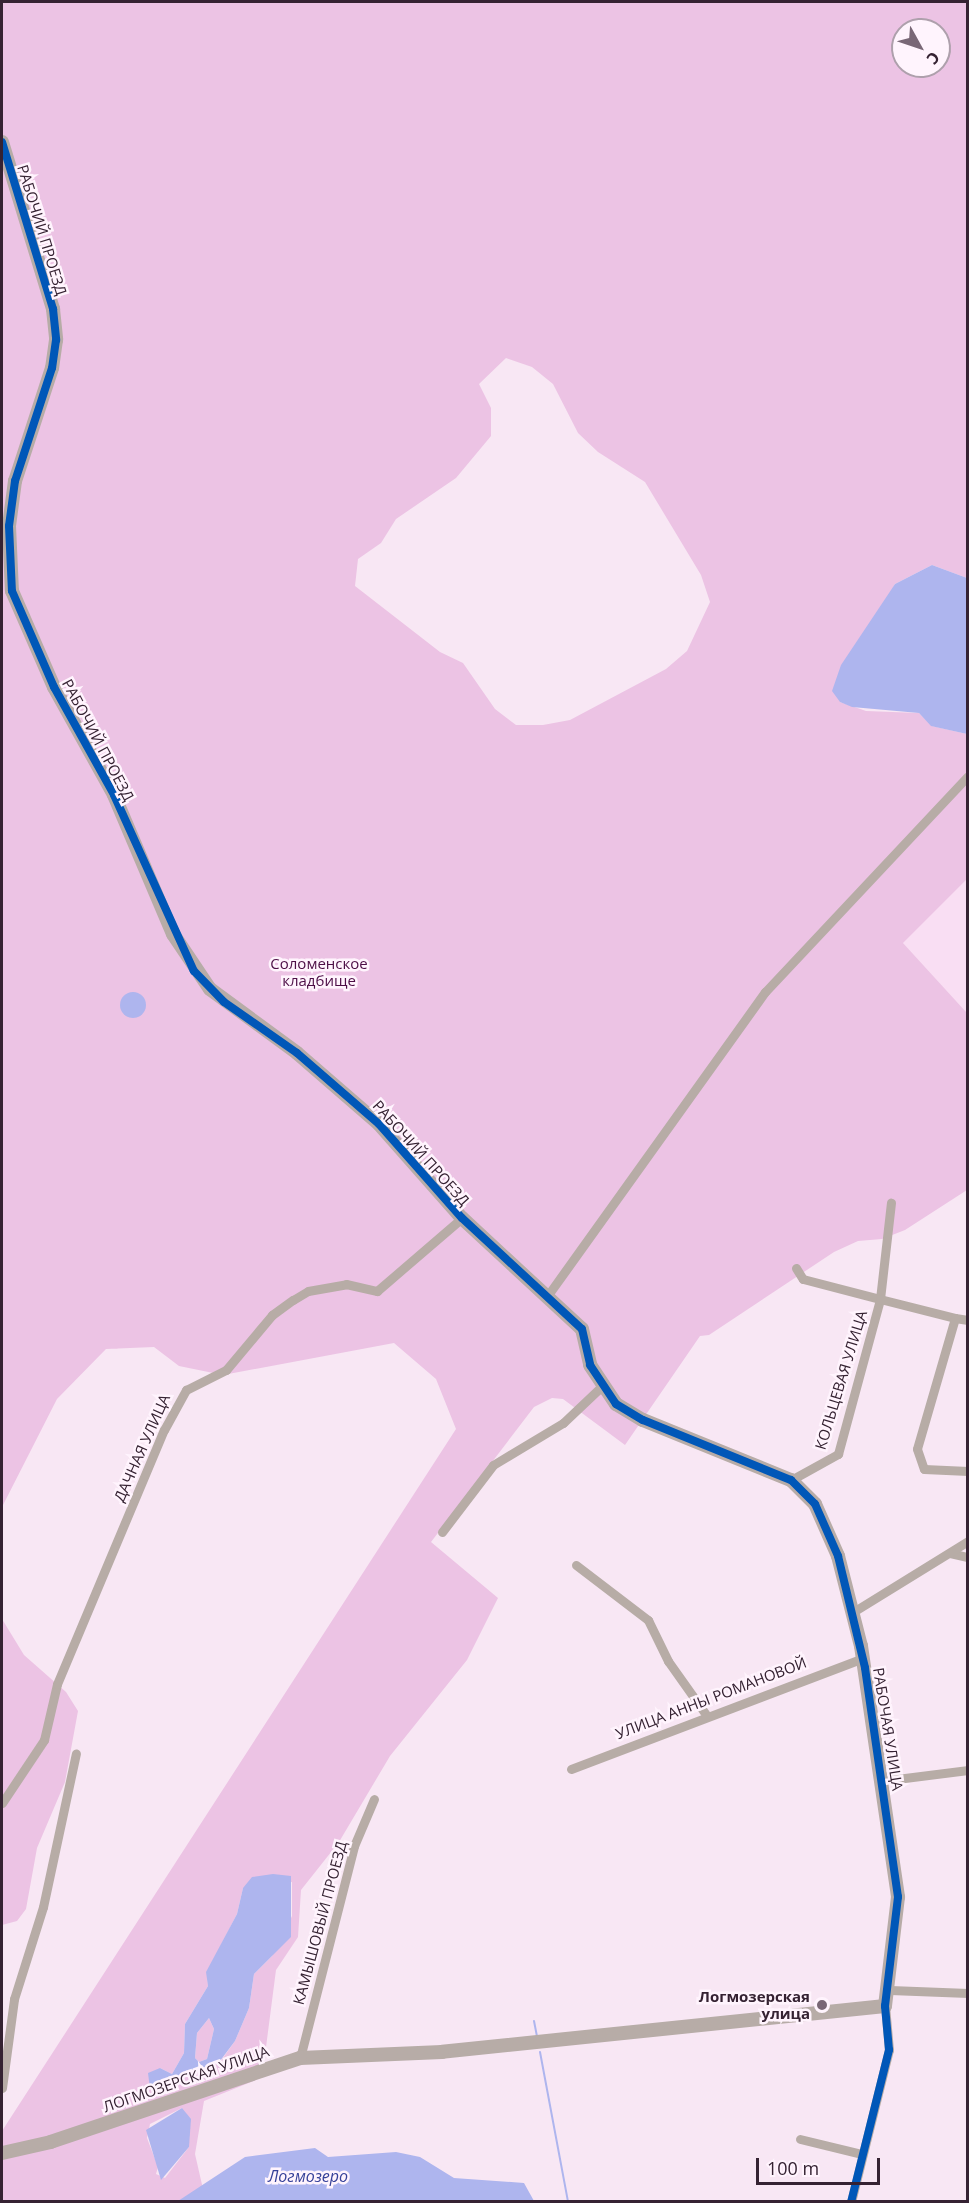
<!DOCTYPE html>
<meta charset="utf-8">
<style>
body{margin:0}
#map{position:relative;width:969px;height:2203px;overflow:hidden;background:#f8e7f4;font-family:"Open Sans",sans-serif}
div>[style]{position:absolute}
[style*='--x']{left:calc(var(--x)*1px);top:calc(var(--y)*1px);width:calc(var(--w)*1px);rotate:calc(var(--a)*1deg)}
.built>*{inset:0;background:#f9def3}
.green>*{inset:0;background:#ecc3e4}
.water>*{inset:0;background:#aeb5ee}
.round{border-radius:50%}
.stream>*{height:2px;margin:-1px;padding:0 1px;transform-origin:1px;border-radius:1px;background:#aeb5ee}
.street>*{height:9px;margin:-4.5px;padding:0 4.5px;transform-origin:4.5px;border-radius:4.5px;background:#b7aca6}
.secondary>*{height:14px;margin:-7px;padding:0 7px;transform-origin:7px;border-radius:7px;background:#b7aca7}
.cycleway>*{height:8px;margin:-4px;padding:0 4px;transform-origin:4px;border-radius:4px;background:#0057b8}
.dots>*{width:16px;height:16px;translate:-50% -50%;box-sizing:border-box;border:3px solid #fff4fd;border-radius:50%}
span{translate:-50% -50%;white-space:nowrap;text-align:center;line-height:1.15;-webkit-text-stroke:5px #fff4fd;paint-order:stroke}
.street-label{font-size:15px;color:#352232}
.park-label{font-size:15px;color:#4d0e46}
.poi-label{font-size:15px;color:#352232;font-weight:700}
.right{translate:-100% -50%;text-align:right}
.water-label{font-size:16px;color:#364199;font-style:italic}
.frame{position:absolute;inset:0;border:3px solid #352232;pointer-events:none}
.north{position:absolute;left:891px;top:18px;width:60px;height:60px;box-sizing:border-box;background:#fff4fd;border:2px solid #aea0ac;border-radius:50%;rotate:130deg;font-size:16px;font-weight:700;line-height:24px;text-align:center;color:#352232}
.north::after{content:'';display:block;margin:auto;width:21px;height:27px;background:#796776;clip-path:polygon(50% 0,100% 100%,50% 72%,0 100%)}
.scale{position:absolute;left:756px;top:2158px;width:124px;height:27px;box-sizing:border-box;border:3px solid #352232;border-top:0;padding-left:8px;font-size:18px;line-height:21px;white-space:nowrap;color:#352232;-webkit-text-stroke:4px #fff4fd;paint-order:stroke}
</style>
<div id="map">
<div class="built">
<i style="clip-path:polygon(967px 879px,967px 1013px,903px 943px)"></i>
</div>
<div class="green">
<i style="clip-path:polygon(evenodd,2px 2px,967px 2px,967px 578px,932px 565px,895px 584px,840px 702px,866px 711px,919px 713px,932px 726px,967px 734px,967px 879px,903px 943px,967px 1013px,967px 1190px,905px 1230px,882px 1239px,858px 1241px,834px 1252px,709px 1335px,700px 1336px,625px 1445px,563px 1399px,552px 1398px,534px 1407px,431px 1542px,498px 1598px,467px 1660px,390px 1756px,339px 1842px,301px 1890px,298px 1937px,276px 1970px,265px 2055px,256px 2080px,204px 2101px,195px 2154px,203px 2189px,178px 2201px,2px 2201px,2px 2131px,456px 1429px,436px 1379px,394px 1343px,223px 1375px,179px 1366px,154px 1347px,106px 1349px,57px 1399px,2px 1507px,2px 2px,903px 30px,939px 30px,939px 66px,903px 66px,903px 30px,2px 2px,506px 358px,532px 367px,553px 384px,578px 433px,598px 452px,645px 482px,701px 575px,710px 602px,687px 651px,666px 669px,570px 720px,543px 725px,516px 725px,495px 709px,463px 663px,440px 652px,355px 586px,358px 559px,381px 543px,396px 519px,456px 478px,491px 436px,491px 408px,479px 384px,506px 358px,2px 2px,292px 1882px,292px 1916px,272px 1956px,254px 1974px,249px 2008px,235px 2041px,220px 2062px,150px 2089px,160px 2068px,172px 2074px,184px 2053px,185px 2024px,208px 1986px,207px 1972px,237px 1914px,243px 1888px,292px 1882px,2px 2px,182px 2108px,189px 2147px,165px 2178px,156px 2174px,158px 2167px,147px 2138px,150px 2124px,182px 2108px)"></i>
<i style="clip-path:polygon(2px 1619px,24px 1655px,66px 1692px,78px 1711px,65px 1782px,37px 1848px,26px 1909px,17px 1921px,2px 1925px)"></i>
<i style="clip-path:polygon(209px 2018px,214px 2029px,207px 2059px,199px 2062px,195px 2058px,197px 2033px)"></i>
</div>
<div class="water">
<i style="clip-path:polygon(932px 565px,967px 578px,967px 734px,931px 726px,919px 713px,852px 707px,840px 702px,832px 691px,841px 665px,895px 584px)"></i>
<i class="round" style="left:120px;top:992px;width:26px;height:26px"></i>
<i style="clip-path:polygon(evenodd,273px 1874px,291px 1876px,291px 1937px,254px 1974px,249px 2008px,235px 2041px,220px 2061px,150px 2089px,148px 2073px,160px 2068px,172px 2074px,184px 2053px,185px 2024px,208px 1986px,206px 1972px,237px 1914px,243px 1888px,252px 1877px,273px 1874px,209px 2018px,214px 2029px,207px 2059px,199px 2062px,195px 2058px,197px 2033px,209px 2018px)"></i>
<i style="clip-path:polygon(182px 2108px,191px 2119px,189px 2147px,161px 2180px,146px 2130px)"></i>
<i style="clip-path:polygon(315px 2148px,328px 2157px,396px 2152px,420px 2157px,454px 2178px,524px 2183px,534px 2201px,178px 2201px,245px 2157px)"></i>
</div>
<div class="stream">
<i style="--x:534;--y:2021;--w:15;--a:79"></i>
<i style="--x:540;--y:2052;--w:153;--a:79.4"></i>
</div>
<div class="street">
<i style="--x:796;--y:1268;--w:13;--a:58"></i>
<i style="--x:803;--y:1279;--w:80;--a:14.6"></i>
<i style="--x:880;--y:1299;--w:97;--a:-83.5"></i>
<i style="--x:548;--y:1295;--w:373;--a:-54.4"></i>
<i style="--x:765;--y:992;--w:296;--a:-46.8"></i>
<i style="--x:955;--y:1318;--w:13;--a:9"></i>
<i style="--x:791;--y:1480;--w:54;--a:-29"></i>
<i style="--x:838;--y:1454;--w:161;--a:-74.8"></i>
<i style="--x:880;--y:1299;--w:77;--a:14.2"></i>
<i style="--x:955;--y:1318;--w:136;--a:106.2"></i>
<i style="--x:917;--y:1449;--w:21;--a:71"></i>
<i style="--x:924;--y:1469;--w:44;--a:2.6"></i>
<i style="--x:442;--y:1532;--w:84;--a:-52.7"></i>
<i style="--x:493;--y:1465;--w:82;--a:-31"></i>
<i style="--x:563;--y:1423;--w:52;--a:-43.5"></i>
<i style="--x:950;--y:1553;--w:18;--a:13"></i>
<i style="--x:576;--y:1565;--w:91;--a:37.4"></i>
<i style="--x:648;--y:1620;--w:46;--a:64"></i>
<i style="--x:668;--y:1661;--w:67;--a:54.7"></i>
<i style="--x:853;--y:1612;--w:135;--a:-31.7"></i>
<i style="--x:571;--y:1769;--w:312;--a:-20.8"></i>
<i style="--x:881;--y:1781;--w:88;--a:-7.2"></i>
<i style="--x:2;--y:1803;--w:76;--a:-56.3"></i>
<i style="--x:44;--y:1740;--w:57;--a:-76.9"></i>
<i style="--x:57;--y:1684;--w:276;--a:-67.2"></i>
<i style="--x:164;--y:1430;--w:46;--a:-61.2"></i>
<i style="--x:186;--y:1390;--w:45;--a:-26.6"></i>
<i style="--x:226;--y:1370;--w:72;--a:-50.1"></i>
<i style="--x:272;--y:1315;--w:26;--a:-36"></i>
<i style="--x:293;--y:1300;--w:17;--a:-31"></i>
<i style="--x:308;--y:1291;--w:39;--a:-10"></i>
<i style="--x:346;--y:1284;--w:32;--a:13"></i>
<i style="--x:377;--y:1291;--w:112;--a:-40.7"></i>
<i style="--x:890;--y:1990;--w:78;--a:2.2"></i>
<i style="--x:300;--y:2058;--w:219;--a:-75.7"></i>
<i style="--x:354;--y:1846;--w:51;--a:-66.9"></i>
<i style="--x:2;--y:2088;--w:90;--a:-82.3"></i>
<i style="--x:14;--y:1999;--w:96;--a:-72.5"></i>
<i style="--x:43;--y:1907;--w:157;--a:-77.9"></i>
<i style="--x:800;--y:2139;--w:64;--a:13.6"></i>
<i style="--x:851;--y:2202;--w:157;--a:-76"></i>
<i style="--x:889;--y:2050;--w:44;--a:-95.2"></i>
</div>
<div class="secondary">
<i style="--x:2;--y:142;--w:175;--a:73"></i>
<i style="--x:53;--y:309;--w:31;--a:84"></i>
<i style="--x:56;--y:340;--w:28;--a:98"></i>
<i style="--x:52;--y:368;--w:119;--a:108.1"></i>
<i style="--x:15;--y:481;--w:45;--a:97.6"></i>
<i style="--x:9;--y:526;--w:65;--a:87.4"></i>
<i style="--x:12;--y:591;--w:105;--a:66.4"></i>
<i style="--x:54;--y:687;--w:124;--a:60.9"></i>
<i style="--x:114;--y:795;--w:151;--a:67"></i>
<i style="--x:173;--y:934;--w:66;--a:56.1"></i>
<i style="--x:210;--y:989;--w:108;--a:36.3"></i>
<i style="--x:297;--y:1053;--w:108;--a:40.9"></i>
<i style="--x:379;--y:1124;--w:125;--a:48.6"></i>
<i style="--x:462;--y:1218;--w:163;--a:42.8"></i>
<i style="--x:582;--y:1329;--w:37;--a:77"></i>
<i style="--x:590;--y:1365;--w:47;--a:56.3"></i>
<i style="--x:616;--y:1404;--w:31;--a:31"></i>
<i style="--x:643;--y:1420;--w:160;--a:22.1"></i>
<i style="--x:791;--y:1480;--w:34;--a:45"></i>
<i style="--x:815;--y:1504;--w:57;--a:66.1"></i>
<i style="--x:838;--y:1556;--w:93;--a:75.7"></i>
<i style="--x:861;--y:1646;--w:254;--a:81.6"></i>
<i style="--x:898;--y:1897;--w:110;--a:96.8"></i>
<i style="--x:885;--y:2006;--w:445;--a:174.1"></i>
<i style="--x:442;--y:2052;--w:142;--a:177.6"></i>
<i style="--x:300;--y:2058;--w:263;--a:161.4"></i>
<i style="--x:51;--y:2142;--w:50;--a:167.3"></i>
</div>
<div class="cycleway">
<i style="--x:2;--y:142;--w:175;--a:73"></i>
<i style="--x:53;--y:309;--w:31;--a:84"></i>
<i style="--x:56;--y:340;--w:28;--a:98"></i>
<i style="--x:52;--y:368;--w:119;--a:108.1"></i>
<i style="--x:15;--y:481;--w:45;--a:97.6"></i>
<i style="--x:9;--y:526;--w:65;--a:87.4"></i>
<i style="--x:12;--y:591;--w:105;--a:66.4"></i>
<i style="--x:54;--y:687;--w:124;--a:60.9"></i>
<i style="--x:114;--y:795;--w:193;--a:65.6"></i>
<i style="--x:194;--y:971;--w:43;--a:45.9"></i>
<i style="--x:224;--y:1002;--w:89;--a:34.9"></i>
<i style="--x:297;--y:1053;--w:108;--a:40.9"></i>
<i style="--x:379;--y:1124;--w:125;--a:48.6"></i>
<i style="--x:462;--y:1218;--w:163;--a:42.8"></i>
<i style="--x:582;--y:1329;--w:37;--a:77"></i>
<i style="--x:590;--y:1365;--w:47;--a:56.3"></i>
<i style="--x:616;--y:1404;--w:31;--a:31"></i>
<i style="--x:643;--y:1420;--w:160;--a:22.1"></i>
<i style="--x:791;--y:1480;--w:34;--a:45"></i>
<i style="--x:815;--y:1504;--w:57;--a:66.1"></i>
<i style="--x:838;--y:1556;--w:115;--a:76.4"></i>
<i style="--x:865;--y:1668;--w:231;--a:81.8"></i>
<i style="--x:898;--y:1897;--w:110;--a:96.8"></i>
<i style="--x:885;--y:2006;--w:44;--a:84.8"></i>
<i style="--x:889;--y:2050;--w:157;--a:104"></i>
</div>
<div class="dots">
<i style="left:822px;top:2005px;background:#796776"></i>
</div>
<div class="street-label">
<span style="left:42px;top:230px;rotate:73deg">РАБОЧИЙ ПРОЕЗД</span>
<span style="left:98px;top:740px;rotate:62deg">РАБОЧИЙ ПРОЕЗД</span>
<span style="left:421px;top:1153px;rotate:48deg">РАБОЧИЙ ПРОЕЗД</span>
<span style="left:841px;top:1380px;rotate:-73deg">КОЛЬЦЕВАЯ УЛИЦА</span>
<span style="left:142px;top:1448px;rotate:-66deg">ДАЧНАЯ УЛИЦА</span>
<span style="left:711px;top:1698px;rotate:-21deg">УЛИЦА АННЫ РОМАНОВОЙ</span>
<span style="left:888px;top:1729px;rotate:81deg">РАБОЧАЯ УЛИЦА</span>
<span style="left:320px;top:1923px;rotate:-75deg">КАМЫШОВЫЙ ПРОЕЗД</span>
<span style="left:186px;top:2079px;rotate:-19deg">ЛОГМОЗЕРСКАЯ УЛИЦА</span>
</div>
<div class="park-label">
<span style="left:319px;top:972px">Соломенское<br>кладбище</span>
</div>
<div class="poi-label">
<span class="right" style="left:810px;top:2005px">Логмозерская<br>улица</span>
</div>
<div class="water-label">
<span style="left:308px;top:2176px">Логмозеро</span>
</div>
<div class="frame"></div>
<div class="north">С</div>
<div class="scale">100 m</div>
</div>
